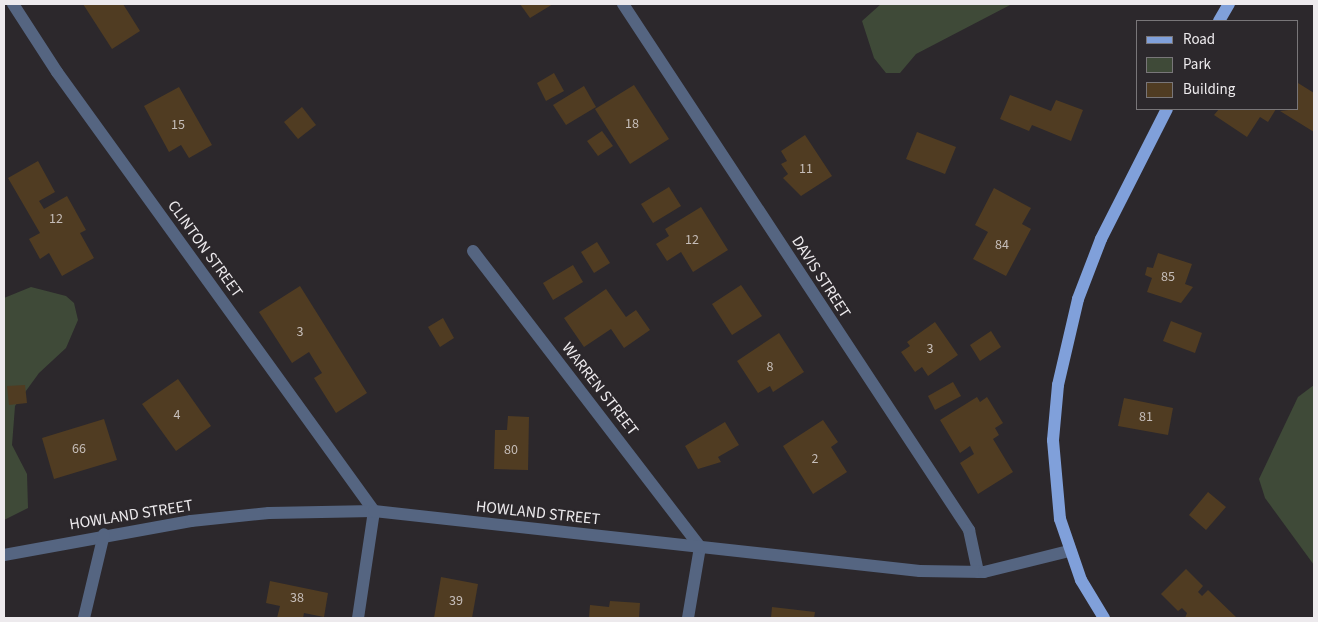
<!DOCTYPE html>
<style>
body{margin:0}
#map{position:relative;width:1318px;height:622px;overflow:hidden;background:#2c282c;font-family:"Source Sans 3",sans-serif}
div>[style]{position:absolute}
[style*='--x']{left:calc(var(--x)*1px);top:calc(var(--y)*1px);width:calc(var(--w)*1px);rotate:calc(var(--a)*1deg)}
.green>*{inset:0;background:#3f4a38}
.building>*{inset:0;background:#503c22}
.minor>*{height:12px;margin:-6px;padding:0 6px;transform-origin:6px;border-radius:6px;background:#556581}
.major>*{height:12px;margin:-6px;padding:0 6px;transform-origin:6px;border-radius:6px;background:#80a0da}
span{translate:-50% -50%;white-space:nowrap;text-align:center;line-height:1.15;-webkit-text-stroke:4px #2c282c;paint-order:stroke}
.number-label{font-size:14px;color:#c6beba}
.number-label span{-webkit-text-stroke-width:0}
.street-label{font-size:16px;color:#edeaed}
.frame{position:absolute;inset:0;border:5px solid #edeaed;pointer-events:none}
.legend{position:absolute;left:1136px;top:20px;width:162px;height:90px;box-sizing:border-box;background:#2c282c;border:1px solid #797679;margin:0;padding:6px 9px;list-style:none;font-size:15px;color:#edeaed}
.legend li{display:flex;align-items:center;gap:10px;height:25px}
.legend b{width:25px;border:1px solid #797679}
</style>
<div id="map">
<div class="green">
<i style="clip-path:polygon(881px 4px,1012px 4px,916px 54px,900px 73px,886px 73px,874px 58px,862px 21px)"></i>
<i style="clip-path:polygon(31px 287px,66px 296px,74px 303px,78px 320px,66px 348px,39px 373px,15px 406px,12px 445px,27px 474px,28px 508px,4px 520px,4px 298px)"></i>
<i style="clip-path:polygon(1314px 385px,1314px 565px,1265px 498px,1259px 479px,1298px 397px)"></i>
</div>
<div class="building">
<i style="clip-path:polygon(83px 4px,123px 4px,140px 31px,112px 49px)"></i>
<i style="clip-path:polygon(520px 4px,553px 4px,530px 18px)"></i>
<i style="clip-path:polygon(554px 73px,564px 91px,546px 101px,537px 83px)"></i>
<i style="clip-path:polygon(1298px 83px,1314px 93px,1314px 132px,1280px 111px,1297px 109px)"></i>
<i style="clip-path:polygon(634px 85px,669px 139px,630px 164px,595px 109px)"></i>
<i style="clip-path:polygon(584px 86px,596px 107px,566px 125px,553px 105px)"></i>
<i style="clip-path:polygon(179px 87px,212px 145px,189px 158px,181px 145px,169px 152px,144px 106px)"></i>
<i style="clip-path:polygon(1010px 95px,1051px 111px,1056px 100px,1083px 110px,1071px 141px,1032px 125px,1029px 131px,1000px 119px)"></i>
<i style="clip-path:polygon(302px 107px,316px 125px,298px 139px,284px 122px)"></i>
<i style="clip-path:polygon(1219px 109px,1276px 109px,1268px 122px,1260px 117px,1247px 137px,1214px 115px)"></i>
<i style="clip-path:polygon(602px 131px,613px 146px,598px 156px,587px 141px)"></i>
<i style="clip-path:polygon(917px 132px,956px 147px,945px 174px,906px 159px)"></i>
<i style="clip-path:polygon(805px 135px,832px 176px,801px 196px,783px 178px,788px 174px,781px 164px,787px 161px,781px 151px)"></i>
<i style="clip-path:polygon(38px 161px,55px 192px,39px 201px,44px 209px,67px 196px,86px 230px,80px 233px,94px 258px,62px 276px,49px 253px,40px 259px,29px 239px,40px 233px,8px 178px)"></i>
<i style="clip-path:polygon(669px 187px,681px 206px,653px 223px,641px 204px)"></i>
<i style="clip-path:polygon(994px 188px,1031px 208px,1022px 224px,1031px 229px,1006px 276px,973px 259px,988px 232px,975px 225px)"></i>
<i style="clip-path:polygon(701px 207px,728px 250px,693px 272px,681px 252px,667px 261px,656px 244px,669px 236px,665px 229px)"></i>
<i style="clip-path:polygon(597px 242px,610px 263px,594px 273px,581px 252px)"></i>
<i style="clip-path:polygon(1158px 253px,1192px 264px,1185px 284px,1193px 287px,1181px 303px,1147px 292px,1152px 278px,1145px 275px,1147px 267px,1153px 268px)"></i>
<i style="clip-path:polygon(573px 265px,583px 282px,553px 300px,543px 283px)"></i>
<i style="clip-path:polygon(741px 285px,762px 316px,732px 335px,712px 304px)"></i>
<i style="clip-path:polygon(300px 286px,367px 393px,336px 413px,314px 378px,322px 373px,309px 352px,292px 363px,259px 312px)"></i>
<i style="clip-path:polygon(606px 289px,626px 317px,636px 310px,650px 330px,624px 348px,611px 329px,584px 347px,564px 318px)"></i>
<i style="clip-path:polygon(443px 318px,454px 338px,440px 347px,428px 327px)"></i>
<i style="clip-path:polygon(1171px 321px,1202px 333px,1195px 353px,1163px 341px)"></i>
<i style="clip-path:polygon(935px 322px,958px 355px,928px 376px,922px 367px,915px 372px,901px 352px,910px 346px,907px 342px)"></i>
<i style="clip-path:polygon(991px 331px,1001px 347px,980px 361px,970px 345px)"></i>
<i style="clip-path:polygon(779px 333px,804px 372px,773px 392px,770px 386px,758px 393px,737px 361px)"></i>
<i style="clip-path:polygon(178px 379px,211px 426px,176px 451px,142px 404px)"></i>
<i style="clip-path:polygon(953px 382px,961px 396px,935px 410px,928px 396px)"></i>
<i style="clip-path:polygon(25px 385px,27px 403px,9px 405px,7px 386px)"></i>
<i style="clip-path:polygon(977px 397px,980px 402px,987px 397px,1003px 423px,995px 428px,999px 435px,993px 439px,1013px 472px,978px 494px,960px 463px,974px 454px,970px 446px,960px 453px,940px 420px)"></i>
<i style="clip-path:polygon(1124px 398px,1173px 408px,1168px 435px,1118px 426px)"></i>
<i style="clip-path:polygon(508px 416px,529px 417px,528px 470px,494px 469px,495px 430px,507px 430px)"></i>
<i style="clip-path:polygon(104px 419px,117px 460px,54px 479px,42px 438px)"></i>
<i style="clip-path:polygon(823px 420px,838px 442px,831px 447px,847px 472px,813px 494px,783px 446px)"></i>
<i style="clip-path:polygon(725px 422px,739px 445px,718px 457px,721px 462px,698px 469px,685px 446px)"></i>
<i style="clip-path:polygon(1208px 492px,1226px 507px,1206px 530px,1189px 515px)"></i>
<i style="clip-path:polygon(1186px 569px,1203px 586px,1198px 592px,1202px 596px,1208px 590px,1237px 618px,1185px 618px,1187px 613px,1182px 608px,1178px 611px,1161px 594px)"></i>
<i style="clip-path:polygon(441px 577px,478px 584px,472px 618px,434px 618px)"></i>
<i style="clip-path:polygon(270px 581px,328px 593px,324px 617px,304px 613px,303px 618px,277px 618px,280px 606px,266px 603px)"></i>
<i style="clip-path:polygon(610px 601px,640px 603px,639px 618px,589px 618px,590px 605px,609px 607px)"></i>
<i style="clip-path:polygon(772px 607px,815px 612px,814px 618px,771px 618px)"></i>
</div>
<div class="minor">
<i style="--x:13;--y:4;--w:81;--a:57.1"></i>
<i style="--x:57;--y:72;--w:541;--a:54.17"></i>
<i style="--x:374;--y:511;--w:108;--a:98.5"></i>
<i style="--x:623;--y:4;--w:630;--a:56.66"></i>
<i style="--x:969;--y:530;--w:43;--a:77.9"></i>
<i style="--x:473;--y:251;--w:373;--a:52.5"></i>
<i style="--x:700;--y:547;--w:72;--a:99.6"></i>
<i style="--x:4;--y:555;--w:190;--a:-10.3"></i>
<i style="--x:191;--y:521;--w:78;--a:-5.9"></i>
<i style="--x:269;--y:513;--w:105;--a:-1.1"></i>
<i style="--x:374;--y:511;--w:549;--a:6.27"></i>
<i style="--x:920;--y:571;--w:64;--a:0.9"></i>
<i style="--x:984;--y:572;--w:88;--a:-13.9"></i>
<i style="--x:84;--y:618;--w:86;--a:-76.6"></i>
</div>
<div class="major">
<i style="--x:1219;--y:21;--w:20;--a:-60"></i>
<i style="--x:1104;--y:618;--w:44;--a:-121.2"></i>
<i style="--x:1081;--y:580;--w:65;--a:-109"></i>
<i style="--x:1060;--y:519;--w:79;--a:-95.1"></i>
<i style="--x:1053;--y:440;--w:55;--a:-84.8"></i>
<i style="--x:1058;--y:385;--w:88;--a:-76.9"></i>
<i style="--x:1078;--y:299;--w:64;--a:-69"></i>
<i style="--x:1101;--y:239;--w:146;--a:-63.1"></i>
</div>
<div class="number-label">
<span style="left:632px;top:124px">18</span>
<span style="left:178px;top:125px">15</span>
<span style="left:806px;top:169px">11</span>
<span style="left:56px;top:219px">12</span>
<span style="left:692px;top:240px">12</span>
<span style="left:1002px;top:245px">84</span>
<span style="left:1168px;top:277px">85</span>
<span style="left:300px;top:332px">3</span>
<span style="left:930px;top:349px">3</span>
<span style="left:770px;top:367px">8</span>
<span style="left:177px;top:415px">4</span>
<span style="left:1146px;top:417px">81</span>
<span style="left:79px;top:449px">66</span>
<span style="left:511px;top:450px">80</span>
<span style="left:815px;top:459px">2</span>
<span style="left:297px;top:598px">38</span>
<span style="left:456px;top:601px">39</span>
</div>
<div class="street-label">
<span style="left:205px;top:249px;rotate:54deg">CLINTON STREET</span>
<span style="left:821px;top:277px;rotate:57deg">DAVIS STREET</span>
<span style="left:600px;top:389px;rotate:52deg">WARREN STREET</span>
<span style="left:538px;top:513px;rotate:6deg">HOWLAND STREET</span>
<span style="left:131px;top:515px;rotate:-9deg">HOWLAND STREET</span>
</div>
<div class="frame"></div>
<ul class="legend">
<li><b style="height:6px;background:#80a0da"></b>Road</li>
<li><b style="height:14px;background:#3f4a38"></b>Park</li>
<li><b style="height:14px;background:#503c22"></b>Building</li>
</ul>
</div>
